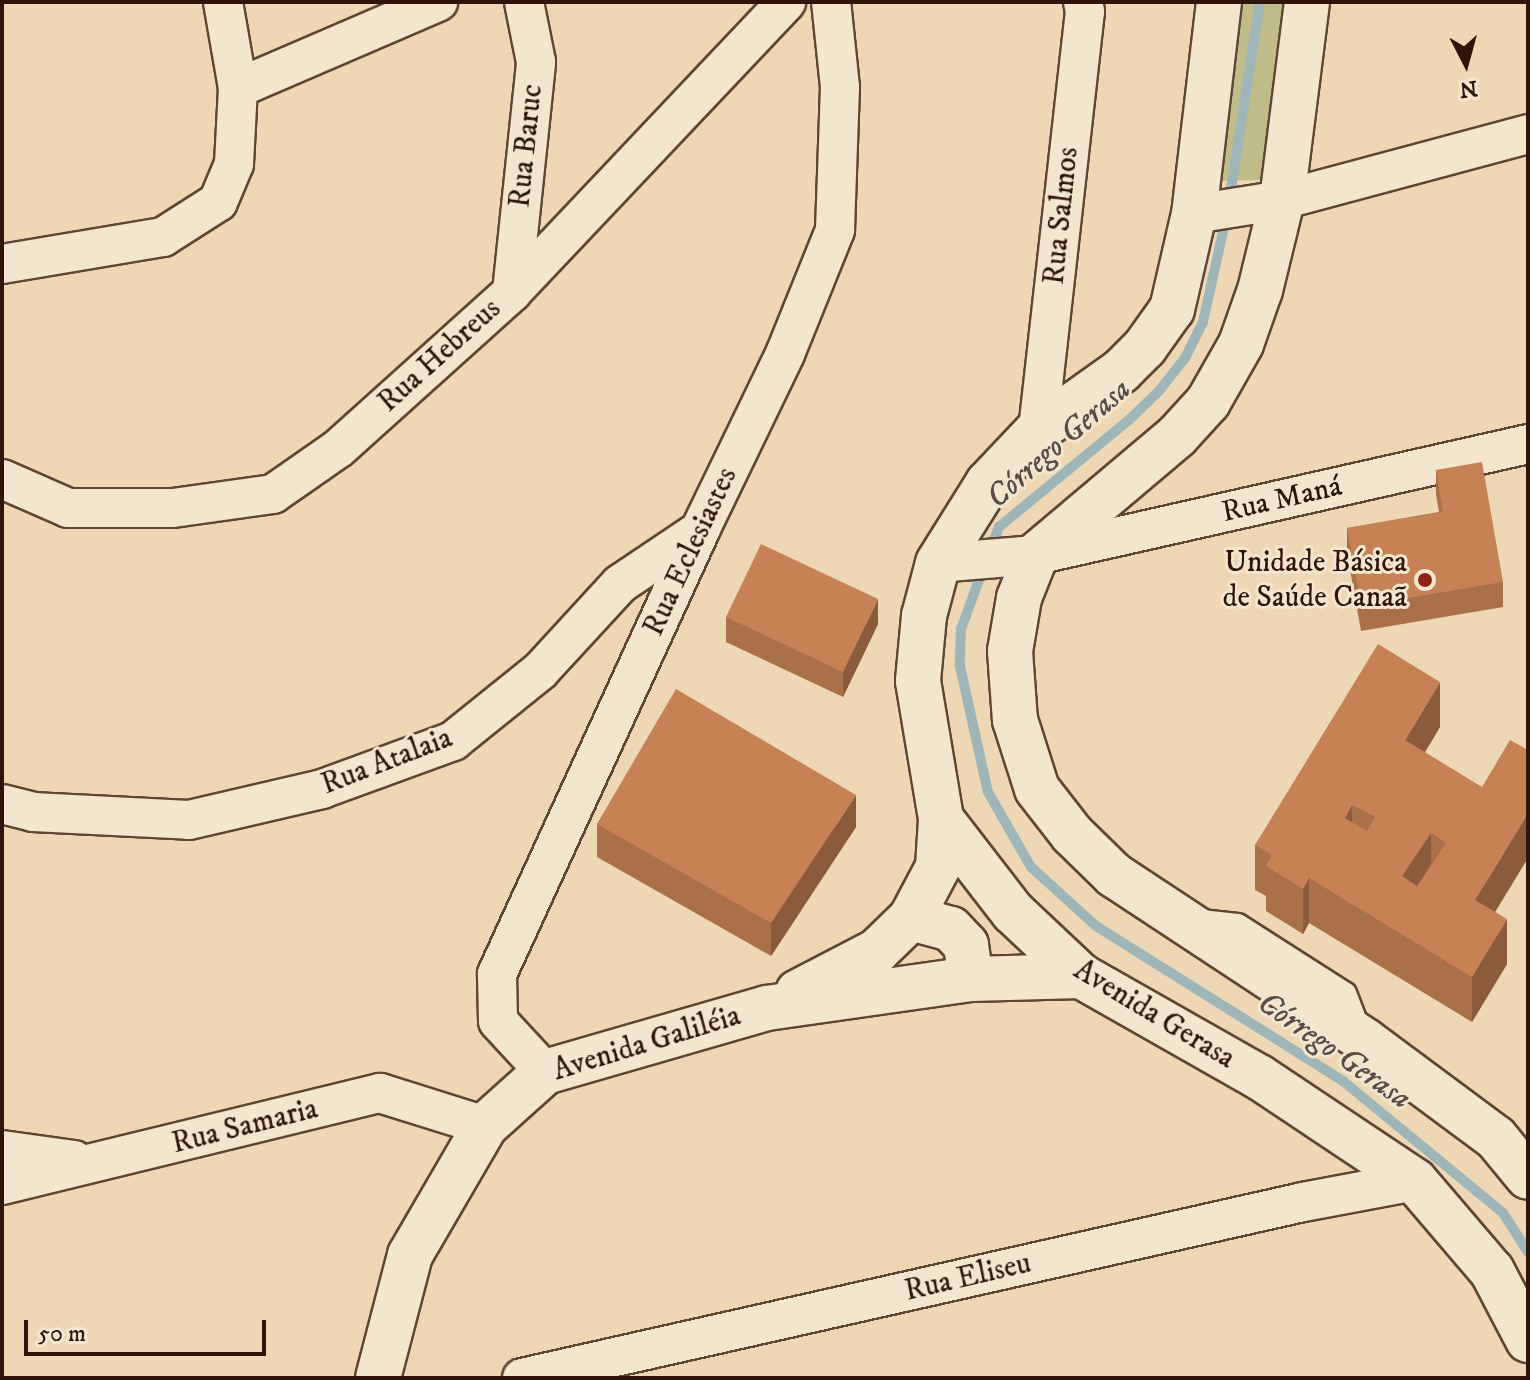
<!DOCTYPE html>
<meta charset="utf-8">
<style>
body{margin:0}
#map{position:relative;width:1530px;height:1380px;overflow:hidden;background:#eed7b4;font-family:"IM FELL DW Pica",serif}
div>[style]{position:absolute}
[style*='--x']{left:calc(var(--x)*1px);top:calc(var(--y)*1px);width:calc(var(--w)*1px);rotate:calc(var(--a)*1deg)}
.green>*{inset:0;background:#bfbc89}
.stream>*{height:10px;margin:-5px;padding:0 5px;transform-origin:5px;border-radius:5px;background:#9fb6b9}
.roads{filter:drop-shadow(2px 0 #5f4634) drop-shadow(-2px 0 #5f4634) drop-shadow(0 2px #5f4634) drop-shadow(0 -2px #5f4634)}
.lane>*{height:20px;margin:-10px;padding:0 10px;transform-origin:10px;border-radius:10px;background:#f4e5ce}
.street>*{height:38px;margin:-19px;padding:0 19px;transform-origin:19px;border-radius:19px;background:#f4e5ce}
.secondary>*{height:44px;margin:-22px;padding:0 22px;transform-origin:22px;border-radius:22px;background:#f4e5ce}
.wall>*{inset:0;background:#aa7048}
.shaded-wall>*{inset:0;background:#8b5b3b}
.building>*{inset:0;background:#c68254}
.dots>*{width:22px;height:22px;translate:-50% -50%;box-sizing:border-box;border:4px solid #f4e5ce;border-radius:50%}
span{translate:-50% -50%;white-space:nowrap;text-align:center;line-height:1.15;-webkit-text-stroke:6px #f4e5ce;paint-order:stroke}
.street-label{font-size:30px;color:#2f1509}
.poi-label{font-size:30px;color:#2f1509}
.right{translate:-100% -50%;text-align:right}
.water-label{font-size:32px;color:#564d47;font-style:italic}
.frame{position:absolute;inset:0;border:4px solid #2f1509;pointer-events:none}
.north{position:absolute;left:1426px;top:24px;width:80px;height:80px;-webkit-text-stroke:6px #f4e5ce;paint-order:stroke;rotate:174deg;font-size:22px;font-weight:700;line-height:32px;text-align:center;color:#2f1509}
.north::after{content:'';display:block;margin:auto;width:28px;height:36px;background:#2f1509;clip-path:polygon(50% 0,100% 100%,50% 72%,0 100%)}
.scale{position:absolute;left:24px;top:1320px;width:242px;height:36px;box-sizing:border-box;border:4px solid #2f1509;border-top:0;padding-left:10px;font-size:24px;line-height:28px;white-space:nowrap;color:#2f1509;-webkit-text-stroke:6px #f4e5ce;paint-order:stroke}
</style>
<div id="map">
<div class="green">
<i style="clip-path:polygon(1238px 2px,1285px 2px,1260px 180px,1213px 181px)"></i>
</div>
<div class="stream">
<i style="--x:1229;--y:202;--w:202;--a:-81.2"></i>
<i style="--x:990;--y:550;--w:25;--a:-69"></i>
<i style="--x:999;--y:527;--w:170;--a:-39.5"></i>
<i style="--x:1130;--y:419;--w:40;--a:-44"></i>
<i style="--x:1159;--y:391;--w:42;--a:-51.8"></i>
<i style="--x:1185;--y:358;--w:40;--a:-63.4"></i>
<i style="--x:1203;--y:322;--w:107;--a:-77.5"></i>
<i style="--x:983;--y:569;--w:64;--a:110.1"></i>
<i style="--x:961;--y:629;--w:37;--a:92"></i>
<i style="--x:960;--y:666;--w:129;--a:77.5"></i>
<i style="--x:988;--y:792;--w:86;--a:60.2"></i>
<i style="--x:1031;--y:867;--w:88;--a:42.2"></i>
<i style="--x:1096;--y:926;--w:292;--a:32.1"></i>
<i style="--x:1343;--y:1081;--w:207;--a:39.5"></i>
<i style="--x:1503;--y:1213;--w:46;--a:57.3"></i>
</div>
<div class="roads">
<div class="lane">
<i style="--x:1201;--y:920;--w:37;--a:6"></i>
<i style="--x:1238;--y:924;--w:128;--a:32.6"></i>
<i style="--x:1346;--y:993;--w:39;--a:69"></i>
</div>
<div class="street">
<i style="--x:238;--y:88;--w:218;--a:-23.3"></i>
<i style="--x:1194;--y:214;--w:89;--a:-9"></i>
<i style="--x:1282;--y:200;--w:255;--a:-15"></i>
<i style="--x:2;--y:264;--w:163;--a:-9.5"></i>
<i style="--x:163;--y:237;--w:65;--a:-32.5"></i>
<i style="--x:218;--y:202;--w:41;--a:-67.2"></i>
<i style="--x:234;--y:164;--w:76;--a:-87"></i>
<i style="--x:238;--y:88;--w:87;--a:-99.9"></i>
<i style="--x:512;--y:292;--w:231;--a:-84"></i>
<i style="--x:536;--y:62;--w:61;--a:-101.3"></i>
<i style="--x:1038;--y:430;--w:421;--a:-83.6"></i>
<i style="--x:1085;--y:12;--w:10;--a:-101"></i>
<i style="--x:2;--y:479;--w:72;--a:23.7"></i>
<i style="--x:68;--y:508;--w:105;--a:0"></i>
<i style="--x:173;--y:508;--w:101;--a:-8"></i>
<i style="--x:273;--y:494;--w:80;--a:-34.9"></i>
<i style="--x:339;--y:448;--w:233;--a:-42"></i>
<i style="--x:512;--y:292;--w:399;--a:-46.6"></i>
<i style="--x:938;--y:563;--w:98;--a:-4.7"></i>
<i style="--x:1036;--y:555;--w:504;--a:-12.71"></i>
<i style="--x:2;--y:804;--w:32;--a:14"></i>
<i style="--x:33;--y:812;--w:156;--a:2.9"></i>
<i style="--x:189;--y:820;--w:137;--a:-13.1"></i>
<i style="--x:322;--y:789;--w:140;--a:-20.1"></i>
<i style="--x:453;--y:741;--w:112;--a:-38.8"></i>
<i style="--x:540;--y:671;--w:118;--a:-47.4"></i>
<i style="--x:620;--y:584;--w:95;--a:-33.9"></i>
<i style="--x:545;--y:1072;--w:69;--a:-132.7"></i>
<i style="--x:498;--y:1021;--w:47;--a:-91.2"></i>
<i style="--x:497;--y:974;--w:488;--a:-65.4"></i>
<i style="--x:700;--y:530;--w:195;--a:-64.2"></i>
<i style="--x:785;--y:354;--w:134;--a:-68"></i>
<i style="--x:835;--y:230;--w:143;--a:-88"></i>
<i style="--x:840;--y:87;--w:85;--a:-96"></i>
<i style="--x:2;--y:1150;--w:73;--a:7.9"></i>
<i style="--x:2;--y:1185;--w:389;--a:-13.7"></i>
<i style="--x:380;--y:1093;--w:110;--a:17.4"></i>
<i style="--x:522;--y:1378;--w:801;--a:-12.7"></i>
<i style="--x:1303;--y:1202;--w:114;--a:-10.6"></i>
</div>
<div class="secondary">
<i style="--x:1219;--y:2;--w:213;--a:96.7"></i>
<i style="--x:1194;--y:214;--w:98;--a:103"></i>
<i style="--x:1172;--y:309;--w:47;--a:125.4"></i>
<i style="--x:1145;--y:347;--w:34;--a:135"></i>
<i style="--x:1121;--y:371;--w:102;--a:144.6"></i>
<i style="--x:1038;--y:430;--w:73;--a:133.3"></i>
<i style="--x:988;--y:483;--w:94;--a:122"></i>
<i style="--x:938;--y:563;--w:55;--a:104.8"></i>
<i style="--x:924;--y:616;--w:65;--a:95.3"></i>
<i style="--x:918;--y:681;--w:140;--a:80.5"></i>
<i style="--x:941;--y:819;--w:118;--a:52.3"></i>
<i style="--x:1013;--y:912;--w:93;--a:43.3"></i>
<i style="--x:1081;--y:976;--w:205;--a:29.6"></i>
<i style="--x:1259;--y:1077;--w:187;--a:33.7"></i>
<i style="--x:1415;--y:1181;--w:118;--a:49.5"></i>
<i style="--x:1492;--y:1271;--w:78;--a:62.4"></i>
<i style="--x:1307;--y:2;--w:200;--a:97.2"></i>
<i style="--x:1282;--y:200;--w:93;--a:103.7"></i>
<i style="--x:1260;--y:290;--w:57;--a:109.4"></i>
<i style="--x:1241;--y:344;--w:67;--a:119.6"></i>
<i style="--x:1208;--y:402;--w:46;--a:132.4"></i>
<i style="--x:1177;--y:436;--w:185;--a:139.8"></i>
<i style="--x:1036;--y:555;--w:46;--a:111.6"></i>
<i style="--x:1019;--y:598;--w:54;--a:99.6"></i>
<i style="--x:1010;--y:651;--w:69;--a:85.9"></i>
<i style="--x:1015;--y:720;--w:72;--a:72.3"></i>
<i style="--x:1037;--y:789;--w:57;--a:52.1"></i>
<i style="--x:1072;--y:834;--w:59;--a:44.3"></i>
<i style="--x:1114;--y:875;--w:300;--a:33.4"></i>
<i style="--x:1364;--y:1040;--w:164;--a:36.6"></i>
<i style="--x:1496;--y:1138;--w:50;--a:50.6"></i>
<i style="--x:911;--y:918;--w:41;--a:15.4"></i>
<i style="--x:951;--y:929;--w:22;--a:47"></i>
<i style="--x:966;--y:945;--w:34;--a:82"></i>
<i style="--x:798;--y:992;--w:89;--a:-27.4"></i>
<i style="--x:877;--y:951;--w:47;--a:-44.1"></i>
<i style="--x:911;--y:918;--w:58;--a:-62.1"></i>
<i style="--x:938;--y:867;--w:48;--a:-86.4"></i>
<i style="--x:378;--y:1378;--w:127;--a:-75.4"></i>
<i style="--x:410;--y:1255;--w:149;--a:-59.8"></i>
<i style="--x:485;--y:1126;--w:81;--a:-42"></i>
<i style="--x:545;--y:1072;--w:231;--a:-16.1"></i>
<i style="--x:767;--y:1008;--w:206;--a:-8.1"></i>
<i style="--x:971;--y:979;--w:110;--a:-1.6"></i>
</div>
</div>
<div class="wall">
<i style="clip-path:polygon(1436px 470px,1503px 582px,1503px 607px,1361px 631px,1347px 553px,1347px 528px,1439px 512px,1436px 495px)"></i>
<i style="clip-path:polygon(726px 617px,878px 624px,843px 697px,726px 642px)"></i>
<i style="clip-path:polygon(1440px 727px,1425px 752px,1495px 912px,1507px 964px,1472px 1022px,1309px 923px,1303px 934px,1266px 911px,1266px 896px,1255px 890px,1255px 845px)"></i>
<i style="clip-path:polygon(597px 824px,856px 827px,771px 956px,597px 857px)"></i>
</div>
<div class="shaded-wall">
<i style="clip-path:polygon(878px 599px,878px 624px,843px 697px,843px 672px)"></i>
<i style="clip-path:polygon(1440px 682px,1440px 727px,1405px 785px,1405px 740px)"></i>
<i style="clip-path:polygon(856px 795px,856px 827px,771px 956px,771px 923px)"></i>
<i style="clip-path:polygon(1352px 805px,1352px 850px,1345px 818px)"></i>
<i style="clip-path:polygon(1528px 813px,1528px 858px,1475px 945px,1475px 900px)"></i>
<i style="clip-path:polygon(1431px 833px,1431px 877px,1402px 921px,1402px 876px)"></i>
<i style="clip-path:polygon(1309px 878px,1309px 923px,1303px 934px,1303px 889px)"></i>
<i style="clip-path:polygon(1507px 919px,1507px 964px,1472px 1022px,1472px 977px)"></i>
</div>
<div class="building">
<i style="clip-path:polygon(1482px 462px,1503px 582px,1361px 606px,1347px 528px,1443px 512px,1436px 470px)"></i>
<i style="clip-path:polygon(761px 544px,878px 599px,843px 672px,726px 617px)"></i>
<i style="clip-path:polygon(evenodd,1378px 644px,1440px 682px,1405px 740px,1482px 787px,1510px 740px,1528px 750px,1528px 813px,1475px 900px,1507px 919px,1472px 977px,1309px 878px,1303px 889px,1266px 866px,1272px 855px,1255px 845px,1378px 644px,1352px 805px,1375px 817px,1367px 831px,1345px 818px,1352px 805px,1378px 644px,1431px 833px,1446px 843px,1417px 886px,1402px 876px,1431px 833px)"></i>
<i style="clip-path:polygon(676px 689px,856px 795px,771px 923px,597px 824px)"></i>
</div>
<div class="dots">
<i style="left:1425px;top:580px;background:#8f2418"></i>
</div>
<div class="street-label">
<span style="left:527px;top:146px;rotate:-84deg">Rua Baruc</span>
<span style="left:1062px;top:216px;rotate:-84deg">Rua Salmos</span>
<span style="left:440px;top:356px;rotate:-42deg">Rua Hebreus</span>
<span style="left:1282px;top:500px;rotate:-13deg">Rua Maná</span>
<span style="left:691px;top:552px;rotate:-65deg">Rua Eclesiastes</span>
<span style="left:387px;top:762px;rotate:-21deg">Rua Atalaia</span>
<span style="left:1154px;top:1015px;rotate:31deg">Avenida Gerasa</span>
<span style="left:647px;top:1044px;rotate:-17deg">Avenida Galiléia</span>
<span style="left:245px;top:1127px;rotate:-14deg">Rua Samaria</span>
<span style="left:968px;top:1278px;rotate:-13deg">Rua Eliseu</span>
</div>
<div class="poi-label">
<span class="right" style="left:1407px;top:580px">Unidade Básica<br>de Saúde Canaã</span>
</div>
<div class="water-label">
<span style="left:1059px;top:444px;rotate:-41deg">Córrego Gerasa</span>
<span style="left:1334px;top:1051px;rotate:35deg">Córrego Gerasa</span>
</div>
<div class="frame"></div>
<div class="north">N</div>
<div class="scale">50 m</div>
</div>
